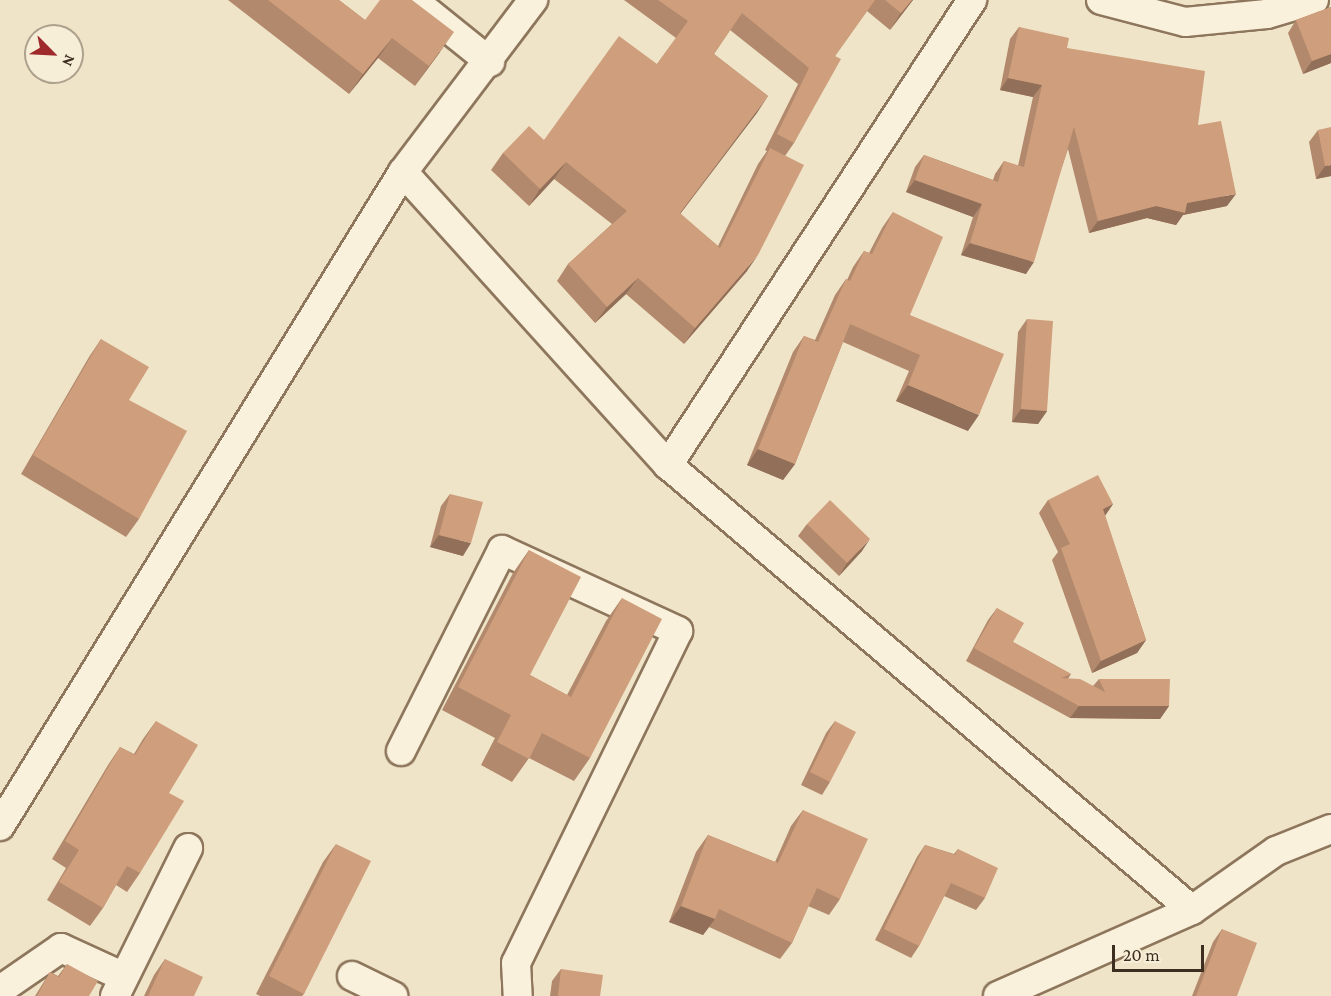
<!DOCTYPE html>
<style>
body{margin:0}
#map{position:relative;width:1331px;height:996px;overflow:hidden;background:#f0e4c8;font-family:"Crimson Pro",serif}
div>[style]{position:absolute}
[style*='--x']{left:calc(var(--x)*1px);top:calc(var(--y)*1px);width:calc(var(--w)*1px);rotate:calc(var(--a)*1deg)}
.roads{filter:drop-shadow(2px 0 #8d765c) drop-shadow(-2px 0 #8d765c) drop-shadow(0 2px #8d765c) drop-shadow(0 -2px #8d765c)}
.street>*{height:28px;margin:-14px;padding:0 14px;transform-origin:14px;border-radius:14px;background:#faf1dc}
.wall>*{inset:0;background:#b2896c}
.shaded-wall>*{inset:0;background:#916f58}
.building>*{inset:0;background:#cf9f7d}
span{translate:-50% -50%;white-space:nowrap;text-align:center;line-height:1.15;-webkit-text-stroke:6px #f7eed8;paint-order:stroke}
.north{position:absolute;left:24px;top:24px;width:60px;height:60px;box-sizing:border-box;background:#f7eed8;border:2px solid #ada18e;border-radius:50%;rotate:114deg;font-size:16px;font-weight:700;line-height:24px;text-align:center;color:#3d2e20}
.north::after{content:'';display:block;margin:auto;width:21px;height:27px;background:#9e2a2b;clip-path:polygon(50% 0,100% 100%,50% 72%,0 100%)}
.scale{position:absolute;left:1112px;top:945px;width:92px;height:27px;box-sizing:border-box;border:3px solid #3d2e20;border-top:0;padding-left:8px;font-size:18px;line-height:21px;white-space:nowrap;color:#3d2e20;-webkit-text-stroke:4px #f7eed8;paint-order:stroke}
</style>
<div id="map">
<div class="roads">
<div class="street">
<i style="--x:413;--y:0;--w:99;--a:38.8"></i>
<i style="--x:1101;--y:0;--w:87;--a:14.7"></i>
<i style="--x:1185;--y:22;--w:82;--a:-5.6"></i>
<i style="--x:1267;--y:14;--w:49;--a:-16.6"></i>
<i style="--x:403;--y:172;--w:395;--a:47.9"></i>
<i style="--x:668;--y:465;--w:687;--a:40.34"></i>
<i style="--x:668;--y:465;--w:556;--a:-56.82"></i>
<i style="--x:401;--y:751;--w:225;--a:-63.3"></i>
<i style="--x:502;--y:550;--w:194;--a:24.7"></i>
<i style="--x:678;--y:631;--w:369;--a:116"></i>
<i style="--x:516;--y:963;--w:33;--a:87"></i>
<i style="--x:0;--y:826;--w:768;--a:-58.36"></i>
<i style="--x:403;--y:172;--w:216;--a:-52.9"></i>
<i style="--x:352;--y:976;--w:46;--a:26"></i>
<i style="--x:0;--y:990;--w:74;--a:-34.5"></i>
<i style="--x:61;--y:948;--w:69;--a:24.7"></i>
<i style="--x:115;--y:996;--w:165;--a:-63.7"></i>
<i style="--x:998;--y:996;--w:212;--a:-23.9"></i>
<i style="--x:1192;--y:910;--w:103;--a:-35.1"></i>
<i style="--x:1276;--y:851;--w:59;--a:-21.8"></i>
</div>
</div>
<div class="wall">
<i style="clip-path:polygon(228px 0,339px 0,365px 20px,440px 52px,415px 86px,378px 58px,349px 94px)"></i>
<i style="clip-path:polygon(evenodd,624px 0,913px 0,890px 30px,867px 11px,835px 56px,794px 143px,785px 156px,747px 271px,684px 344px,626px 294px,595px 323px,557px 281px,568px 264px,612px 224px,554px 179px,529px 206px,491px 170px,503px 153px,544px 140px,657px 64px,676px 38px,624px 0,730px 30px,798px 84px,765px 150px,767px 151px,758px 164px,718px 246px,680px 214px,768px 96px,714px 54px,730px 30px)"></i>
<i style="clip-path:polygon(1331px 7px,1331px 63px,1303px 74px,1288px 33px,1296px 20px)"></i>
<i style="clip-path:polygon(1019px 27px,1067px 48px,1198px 125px,1227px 206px,1183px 215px,1176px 225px,1147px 218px,1089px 233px,1068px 149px,1026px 274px,961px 255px,973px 217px,906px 192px,915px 167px,924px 155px,993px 180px,995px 174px,1004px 161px,1018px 166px,1033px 97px,1000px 90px,1010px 39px)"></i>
<i style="clip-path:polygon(1318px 130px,1331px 176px,1316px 179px,1309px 142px)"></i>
<i style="clip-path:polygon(893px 212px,910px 315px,968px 431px,896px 401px,909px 371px,843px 342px,795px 464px,783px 480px,747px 465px,793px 352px,804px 336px,815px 340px,835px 295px,846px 279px,847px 280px,853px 267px,864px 251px,869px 253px,882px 228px)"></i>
<i style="clip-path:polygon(1027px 319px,1047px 411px,1038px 424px,1012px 422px,1018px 332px)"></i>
<i style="clip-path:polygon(101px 339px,129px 400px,139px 519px,126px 537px,21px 474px,89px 357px)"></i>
<i style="clip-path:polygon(450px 494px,463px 556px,430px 547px,441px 506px)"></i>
<i style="clip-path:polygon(1048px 500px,1113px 504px,1105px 516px,1146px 640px,1137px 653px,1092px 673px,1052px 560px,1058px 552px,1039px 513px)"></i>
<i style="clip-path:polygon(807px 524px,862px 551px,839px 576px,798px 536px)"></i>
<i style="clip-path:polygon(529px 550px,530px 675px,567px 695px,606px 621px,622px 598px,590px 758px,574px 781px,529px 758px,512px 782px,481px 765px,495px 738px,442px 710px,513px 573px)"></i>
<i style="clip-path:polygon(997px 608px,1013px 642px,1071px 674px,1068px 679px,1093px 686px,1099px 679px,1169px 706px,1160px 719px,1070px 718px,966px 661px,988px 620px)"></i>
<i style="clip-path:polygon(156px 721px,169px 793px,140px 873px,127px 892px,116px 885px,103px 908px,90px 926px,47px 900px,66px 868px,52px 859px,108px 765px,120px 747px,134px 754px,143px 739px)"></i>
<i style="clip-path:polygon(835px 721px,830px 782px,822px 795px,801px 785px,826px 733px)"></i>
<i style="clip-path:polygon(803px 810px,840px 899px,829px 915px,808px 906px,792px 943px,780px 959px,709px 927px,703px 935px,669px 922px,696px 852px,708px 835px,775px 862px,791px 826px)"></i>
<i style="clip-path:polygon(336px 844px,304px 994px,302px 996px,260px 996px,256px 994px,323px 862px)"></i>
<i style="clip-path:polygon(925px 845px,954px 854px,958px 849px,985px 898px,976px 910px,944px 896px,919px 946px,911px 958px,875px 940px,917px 857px)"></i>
<i style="clip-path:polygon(1222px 929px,1237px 996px,1192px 996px,1213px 942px)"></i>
<i style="clip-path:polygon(165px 959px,194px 996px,144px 996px,154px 975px)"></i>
<i style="clip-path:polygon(67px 964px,89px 996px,35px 996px,50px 972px,58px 976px)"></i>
<i style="clip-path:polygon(561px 969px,600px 996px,550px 996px,552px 981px)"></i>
</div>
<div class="shaded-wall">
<i style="clip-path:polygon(912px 0,913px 0,890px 30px,901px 13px)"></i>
<i style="clip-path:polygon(454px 32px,440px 52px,415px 86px,429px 66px)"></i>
<i style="clip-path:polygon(392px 38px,378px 58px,349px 94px,363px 74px)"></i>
<i style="clip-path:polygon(1331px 54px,1331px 63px,1303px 74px,1312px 61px)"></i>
<i style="clip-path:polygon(1008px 78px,1042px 85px,1033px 97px,1000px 90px)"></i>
<i style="clip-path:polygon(768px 96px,757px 113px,668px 230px,680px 213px)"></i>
<i style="clip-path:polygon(566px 162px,554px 179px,529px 206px,540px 189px)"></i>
<i style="clip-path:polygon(1331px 165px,1331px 176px,1316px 179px,1325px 166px)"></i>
<i style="clip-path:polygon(915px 180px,982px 204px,973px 217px,906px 192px)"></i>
<i style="clip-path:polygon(1236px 194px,1227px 206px,1183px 215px,1176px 225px,1147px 218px,1089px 233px,1098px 221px,1156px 206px,1187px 203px)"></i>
<i style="clip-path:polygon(970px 243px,1034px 262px,1026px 274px,961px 255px)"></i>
<i style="clip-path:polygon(758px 255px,747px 271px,684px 344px,695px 328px)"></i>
<i style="clip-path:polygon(638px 278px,626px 294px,595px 323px,607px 307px)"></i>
<i style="clip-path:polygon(908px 385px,979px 415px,968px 431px,896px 401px)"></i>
<i style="clip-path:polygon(1021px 409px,1047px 411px,1038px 424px,1012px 422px)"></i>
<i style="clip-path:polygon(758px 449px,795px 464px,783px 480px,747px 465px)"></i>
<i style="clip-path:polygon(1113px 504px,1104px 517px,1103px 509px)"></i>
<i style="clip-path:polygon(439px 535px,471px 543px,463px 556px,430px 547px)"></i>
<i style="clip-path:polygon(870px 539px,862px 551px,839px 576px,847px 563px)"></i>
<i style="clip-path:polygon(1146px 640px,1137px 653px,1092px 673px,1101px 661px)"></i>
<i style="clip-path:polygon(1079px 706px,1169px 706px,1160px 719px,1070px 718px)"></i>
<i style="clip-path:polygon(681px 906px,715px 919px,703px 935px,669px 922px)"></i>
</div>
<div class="building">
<i style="clip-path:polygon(268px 0,339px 0,365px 20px,380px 0,412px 0,454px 32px,429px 66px,392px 38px,363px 74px)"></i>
<i style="clip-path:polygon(658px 0,875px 0,835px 56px,841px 59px,794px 143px,777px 134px,809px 68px,742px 13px,714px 54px,768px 96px,680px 213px,720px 248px,770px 148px,804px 165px,758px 255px,695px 328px,638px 278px,607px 307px,568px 264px,627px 211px,566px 162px,540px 189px,503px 153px,529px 126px,544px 140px,619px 36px,657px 64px,688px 21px)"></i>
<i style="clip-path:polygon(885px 0,912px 0,901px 13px)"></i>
<i style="clip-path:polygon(1331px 7px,1331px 54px,1312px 61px,1296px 20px)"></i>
<i style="clip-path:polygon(1019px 27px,1069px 38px,1067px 48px,1205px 71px,1198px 125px,1221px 121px,1236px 194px,1187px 203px,1185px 213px,1156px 206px,1098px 221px,1074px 127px,1034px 262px,970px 243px,982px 204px,915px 180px,924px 155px,998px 182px,1004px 161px,1024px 167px,1042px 85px,1008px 78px)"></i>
<i style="clip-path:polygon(1331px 127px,1331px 165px,1325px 166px,1318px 130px)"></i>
<i style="clip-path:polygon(893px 212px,943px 237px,910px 315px,1004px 354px,979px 415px,908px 385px,920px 355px,850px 324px,795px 464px,758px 449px,804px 336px,818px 342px,846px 279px,850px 281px,864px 251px,872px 254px)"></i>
<i style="clip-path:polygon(1027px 319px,1053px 321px,1047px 411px,1021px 409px)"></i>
<i style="clip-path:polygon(101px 339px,149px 367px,129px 400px,187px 431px,139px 519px,33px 455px)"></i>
<i style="clip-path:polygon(1098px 475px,1113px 504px,1103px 509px,1146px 640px,1101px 661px,1061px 548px,1070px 544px,1048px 500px)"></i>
<i style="clip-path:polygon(450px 494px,483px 502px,471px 543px,439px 535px)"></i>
<i style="clip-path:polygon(830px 500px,870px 539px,847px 563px,807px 524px)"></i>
<i style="clip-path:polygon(529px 550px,581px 577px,530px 675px,571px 697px,622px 598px,662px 619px,590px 758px,542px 733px,529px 759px,497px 742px,511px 715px,458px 687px)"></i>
<i style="clip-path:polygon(997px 608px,1024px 623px,1013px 642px,1071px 674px,1061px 678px,1080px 679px,1105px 692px,1099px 679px,1170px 679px,1169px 706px,1079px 706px,974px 648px)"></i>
<i style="clip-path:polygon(156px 721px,198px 745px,169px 793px,184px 801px,140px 873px,127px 866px,103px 908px,59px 882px,79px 850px,65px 841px,120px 747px,135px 755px)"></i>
<i style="clip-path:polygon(835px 721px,856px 732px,830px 782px,810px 772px)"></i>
<i style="clip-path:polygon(803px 810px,868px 839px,840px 899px,817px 888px,792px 943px,719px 909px,715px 919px,681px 906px,708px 835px,778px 863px)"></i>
<i style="clip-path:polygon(336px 844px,371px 861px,304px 994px,269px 976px)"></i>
<i style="clip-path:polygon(925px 845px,955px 855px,958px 849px,998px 868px,985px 898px,951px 883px,919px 946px,884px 929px)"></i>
<i style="clip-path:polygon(1222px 929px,1257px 943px,1237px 996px,1196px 996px)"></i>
<i style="clip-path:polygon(165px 959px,203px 977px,194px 996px,148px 996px)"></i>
<i style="clip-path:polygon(67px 964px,98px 981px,89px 996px,37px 996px,50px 972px,59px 977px)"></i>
<i style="clip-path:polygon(561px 969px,603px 975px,600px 996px,558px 996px)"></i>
</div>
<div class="north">N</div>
<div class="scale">20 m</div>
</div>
